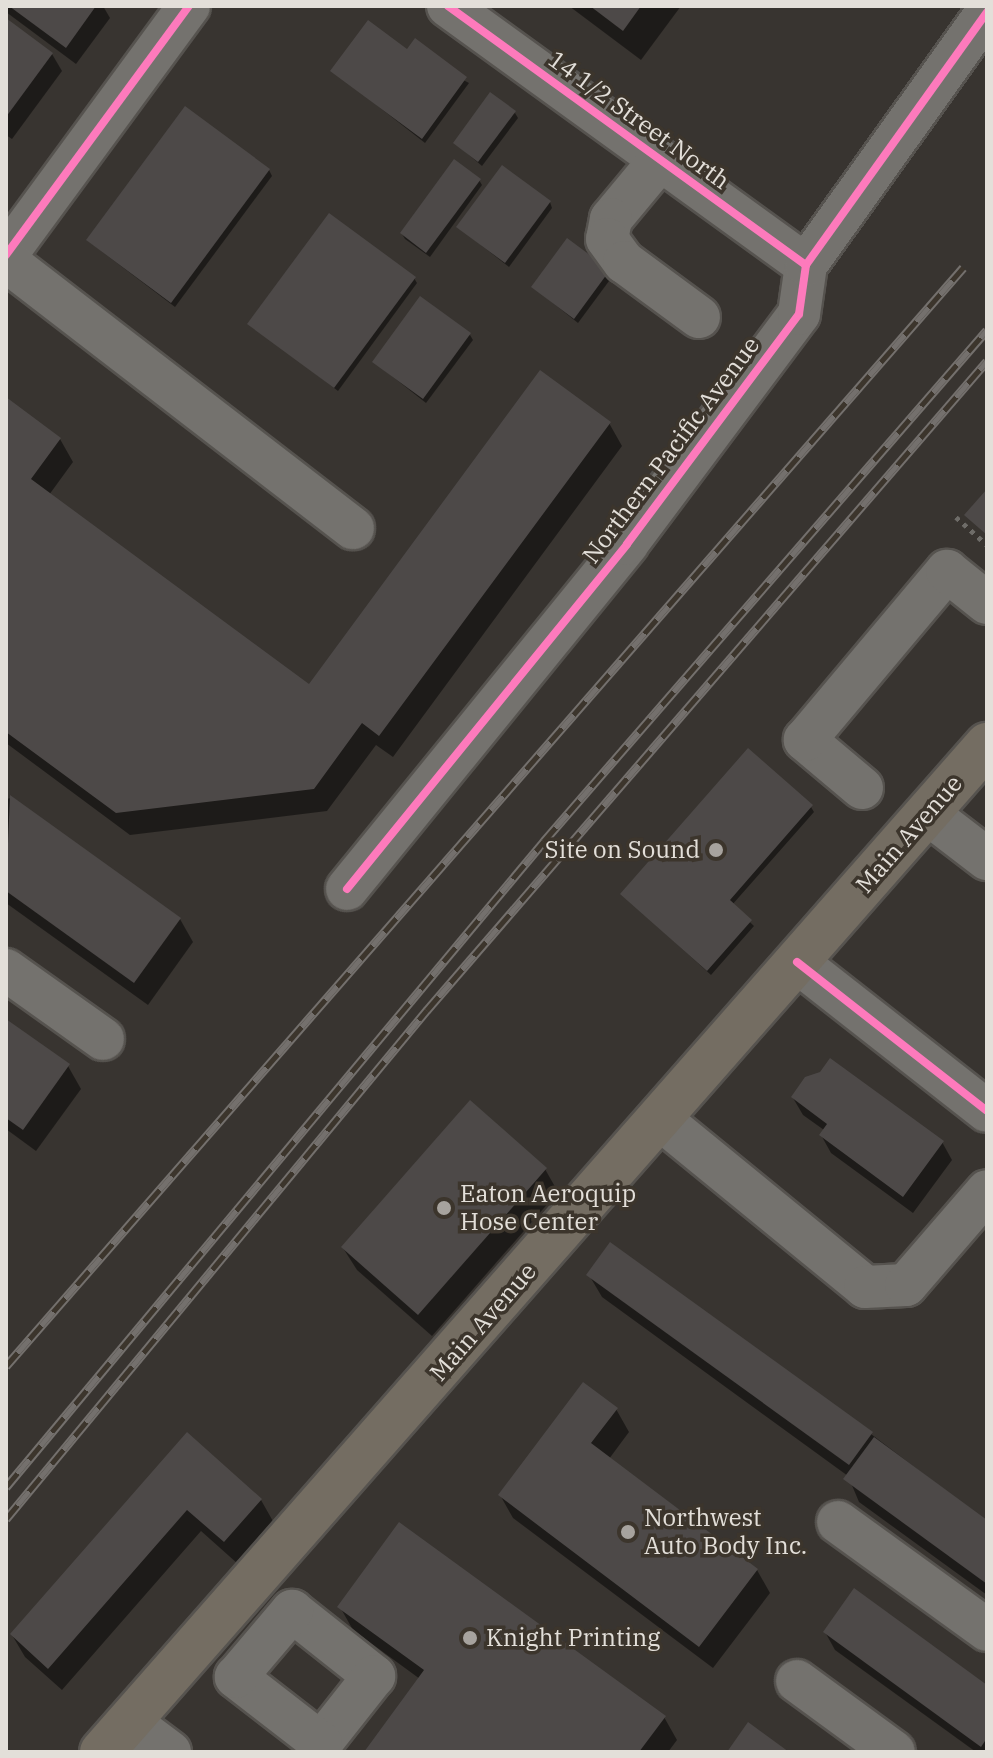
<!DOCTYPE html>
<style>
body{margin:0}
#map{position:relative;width:993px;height:1758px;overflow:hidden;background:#383430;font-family:"IBM Plex Serif",serif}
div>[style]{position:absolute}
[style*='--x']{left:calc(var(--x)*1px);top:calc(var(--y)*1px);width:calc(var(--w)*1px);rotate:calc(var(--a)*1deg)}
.shadow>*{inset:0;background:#0007}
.building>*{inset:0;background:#4d4948}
.path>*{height:5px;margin-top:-2.5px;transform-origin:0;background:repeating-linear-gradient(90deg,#6e6c68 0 4px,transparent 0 10px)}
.roads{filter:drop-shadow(2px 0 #56534f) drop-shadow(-2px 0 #56534f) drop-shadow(0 2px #56534f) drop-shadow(0 -2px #56534f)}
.minor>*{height:42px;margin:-21px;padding:0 21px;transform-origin:21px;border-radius:21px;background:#74726e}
.major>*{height:44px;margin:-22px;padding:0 22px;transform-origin:22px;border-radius:22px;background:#746d62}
.rail>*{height:9px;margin-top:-4.5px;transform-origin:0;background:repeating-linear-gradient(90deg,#3c352c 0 18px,#74706d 0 36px);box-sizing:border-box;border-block:2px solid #74706d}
.cycleway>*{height:8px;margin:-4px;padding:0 4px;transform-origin:4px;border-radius:4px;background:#fd7abc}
.dots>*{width:22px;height:22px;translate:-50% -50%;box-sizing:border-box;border:4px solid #3c352c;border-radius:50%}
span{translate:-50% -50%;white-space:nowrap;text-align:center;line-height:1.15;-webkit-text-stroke:7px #3c352c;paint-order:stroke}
.street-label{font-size:24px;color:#e3dfd9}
.poi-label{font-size:24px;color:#e3dfd9}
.right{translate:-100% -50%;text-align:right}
.left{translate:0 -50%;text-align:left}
.frame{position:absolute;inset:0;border:8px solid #e3dfd9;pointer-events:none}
</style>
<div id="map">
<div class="shadow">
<i style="clip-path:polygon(6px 6px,103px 6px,110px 18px,76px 64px,6px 12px)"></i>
<i style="clip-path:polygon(569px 6px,681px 6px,641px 60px)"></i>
<i style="clip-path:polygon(6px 20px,52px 54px,62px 71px,12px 139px,6px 135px)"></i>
<i style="clip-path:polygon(408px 51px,469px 83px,425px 143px,333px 71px)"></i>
<i style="clip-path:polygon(515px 113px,518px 118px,482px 166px,455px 143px)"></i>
<i style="clip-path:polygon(269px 170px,272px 176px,175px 307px,88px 241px)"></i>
<i style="clip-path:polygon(479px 180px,482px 185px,430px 257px,405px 239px,402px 234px)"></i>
<i style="clip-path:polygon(550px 202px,552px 208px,509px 267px,458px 227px)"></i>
<i style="clip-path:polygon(609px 272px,612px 277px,578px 323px,533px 287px)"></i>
<i style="clip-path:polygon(414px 278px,417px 283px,338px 391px,250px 324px)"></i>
<i style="clip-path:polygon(470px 335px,473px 340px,426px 403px,374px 362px)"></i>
<i style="clip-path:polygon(6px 400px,60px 439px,73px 462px,49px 495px,309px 687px,609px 423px,622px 446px,393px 757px,376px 745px,327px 811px,130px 835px,6px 743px)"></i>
<i style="clip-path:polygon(11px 798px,180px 919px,193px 942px,148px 1005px,6px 903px,6px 799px)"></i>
<i style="clip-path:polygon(811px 807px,814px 812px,732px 905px,754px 926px,711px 975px,622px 894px)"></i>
<i style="clip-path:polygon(6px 1021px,68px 1066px,81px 1089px,36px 1151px,6px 1129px)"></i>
<i style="clip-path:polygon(793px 1098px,942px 1142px,952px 1160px,913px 1213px,831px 1153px,821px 1135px,824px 1130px,803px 1115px)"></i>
<i style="clip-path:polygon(545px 1169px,558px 1192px,432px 1336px,357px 1270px,343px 1248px)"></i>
<i style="clip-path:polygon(589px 1275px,871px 1434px,987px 1522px,987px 1595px,859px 1502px,848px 1476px,602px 1297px)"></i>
<i style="clip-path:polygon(616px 1409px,629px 1432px,609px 1459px,757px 1570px,770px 1593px,713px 1668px,513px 1518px,500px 1495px)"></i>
<i style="clip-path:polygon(187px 1435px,261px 1500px,274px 1523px,238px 1564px,201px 1531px,62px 1690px,25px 1657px,12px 1635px)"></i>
<i style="clip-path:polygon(340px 1607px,664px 1717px,677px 1740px,668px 1752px,367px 1752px,420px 1679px,353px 1630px)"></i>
<i style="clip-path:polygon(825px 1632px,987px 1687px,987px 1752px,976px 1752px,835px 1650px)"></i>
</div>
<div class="building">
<i style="clip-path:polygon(9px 6px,96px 6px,66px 48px)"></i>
<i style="clip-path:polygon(590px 6px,641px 6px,623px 31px)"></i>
<i style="clip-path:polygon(6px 18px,53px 53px,6px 117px)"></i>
<i style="clip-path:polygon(368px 20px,407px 49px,415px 38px,467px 77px,422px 139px,330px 71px)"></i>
<i style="clip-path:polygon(490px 92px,516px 111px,478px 162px,453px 143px)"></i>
<i style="clip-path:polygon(185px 106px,270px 169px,171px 303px,86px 240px)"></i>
<i style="clip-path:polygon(454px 159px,481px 179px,426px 253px,400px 233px)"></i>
<i style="clip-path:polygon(502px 165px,551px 201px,505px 263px,456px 227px)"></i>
<i style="clip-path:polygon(329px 213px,416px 277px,334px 388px,247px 324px)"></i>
<i style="clip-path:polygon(567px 238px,610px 270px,574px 319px,531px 287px)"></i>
<i style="clip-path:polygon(420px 296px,471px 333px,423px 399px,372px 362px)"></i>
<i style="clip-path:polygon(540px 370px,611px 422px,379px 736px,362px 723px,314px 789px,116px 813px,6px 732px,6px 397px,61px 438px,31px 479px,309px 684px)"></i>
<i style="clip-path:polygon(987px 489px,987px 535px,964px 515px)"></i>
<i style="clip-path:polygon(748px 748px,813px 805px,730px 900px,752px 920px,707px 971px,620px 894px)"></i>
<i style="clip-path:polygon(10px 795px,181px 918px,134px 983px,6px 891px)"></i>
<i style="clip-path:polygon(6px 1019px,70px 1064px,23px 1130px,6px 1118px)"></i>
<i style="clip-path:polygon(830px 1058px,944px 1141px,903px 1197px,819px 1135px,827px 1124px,791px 1097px,805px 1077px,820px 1072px)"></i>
<i style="clip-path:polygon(470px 1100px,547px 1168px,418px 1315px,341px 1247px)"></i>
<i style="clip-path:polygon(610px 1242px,873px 1432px,849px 1465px,586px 1275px)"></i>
<i style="clip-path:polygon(583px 1382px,618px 1408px,591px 1443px,758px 1569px,699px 1647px,498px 1495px)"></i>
<i style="clip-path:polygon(187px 1432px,262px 1499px,224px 1542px,187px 1510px,48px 1669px,10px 1634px)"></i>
<i style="clip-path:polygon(874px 1437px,987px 1520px,987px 1584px,843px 1479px)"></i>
<i style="clip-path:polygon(399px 1522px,666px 1716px,639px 1752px,364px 1752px,424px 1670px,337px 1607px)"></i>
<i style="clip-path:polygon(854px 1588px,987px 1685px,987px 1738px,981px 1747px,823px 1632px)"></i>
<i style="clip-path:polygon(748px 1722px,789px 1752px,727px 1752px)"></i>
</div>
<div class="path">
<i style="--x:956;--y:517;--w:42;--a:42.1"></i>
</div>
<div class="roads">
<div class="minor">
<i style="--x:448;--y:6;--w:442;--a:35.9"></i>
<i style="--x:660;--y:160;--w:77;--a:129.7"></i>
<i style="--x:611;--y:219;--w:20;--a:101"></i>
<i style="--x:607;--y:239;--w:29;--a:54"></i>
<i style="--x:624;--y:262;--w:93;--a:36.3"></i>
<i style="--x:6;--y:255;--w:309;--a:-53.7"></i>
<i style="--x:6;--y:261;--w:438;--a:37.6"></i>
<i style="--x:862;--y:788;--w:75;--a:-139.9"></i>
<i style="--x:805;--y:740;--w:221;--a:-50"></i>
<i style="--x:947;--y:571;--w:51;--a:38.7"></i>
<i style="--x:927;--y:813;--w:76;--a:37.5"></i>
<i style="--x:347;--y:889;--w:444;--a:-50.9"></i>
<i style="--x:627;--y:544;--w:287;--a:-53.2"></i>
<i style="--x:799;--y:314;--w:49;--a:-81.9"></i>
<i style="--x:806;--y:265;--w:311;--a:-54.4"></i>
<i style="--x:797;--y:962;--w:241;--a:38.1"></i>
<i style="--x:6;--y:970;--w:119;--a:35.4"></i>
<i style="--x:660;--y:1119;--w:265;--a:39.3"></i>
<i style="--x:865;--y:1287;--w:41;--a:-2.8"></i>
<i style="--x:906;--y:1285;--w:124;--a:-49.2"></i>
<i style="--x:838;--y:1522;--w:184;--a:35.9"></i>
<i style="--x:292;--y:1611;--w:105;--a:38.4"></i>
<i style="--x:374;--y:1676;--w:85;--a:128.3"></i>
<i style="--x:321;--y:1743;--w:108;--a:-142.2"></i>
<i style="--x:236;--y:1677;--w:87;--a:-49.7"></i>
<i style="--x:797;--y:1681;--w:120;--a:36.2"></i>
<i style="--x:130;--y:1722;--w:50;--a:36.9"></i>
</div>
<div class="major">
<i style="--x:102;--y:1752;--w:1341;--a:-48.69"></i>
</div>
</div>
<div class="rail">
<i style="--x:6;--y:1366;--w:1457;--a:-48.93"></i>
<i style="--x:6;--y:1487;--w:841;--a:-50.21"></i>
<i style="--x:544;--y:841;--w:676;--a:-49.08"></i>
<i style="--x:6;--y:1519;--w:661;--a:-50.41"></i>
<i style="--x:427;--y:1010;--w:857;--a:-49.21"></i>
</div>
<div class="cycleway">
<i style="--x:448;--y:6;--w:442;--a:35.9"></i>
<i style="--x:6;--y:255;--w:309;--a:-53.7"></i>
<i style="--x:347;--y:889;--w:444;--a:-50.9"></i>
<i style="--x:627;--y:544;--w:287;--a:-53.2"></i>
<i style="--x:799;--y:314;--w:49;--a:-81.9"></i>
<i style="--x:806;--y:265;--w:311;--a:-54.4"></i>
<i style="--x:797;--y:962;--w:241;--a:38.1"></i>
</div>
<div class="dots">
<i style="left:716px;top:850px;background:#a7a39e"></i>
<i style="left:444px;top:1208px;background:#a7a39e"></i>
<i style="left:628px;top:1532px;background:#a7a39e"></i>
<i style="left:470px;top:1638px;background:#a7a39e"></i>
</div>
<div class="street-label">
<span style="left:639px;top:120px;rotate:36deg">14 1/2 Street North</span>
<span style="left:671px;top:450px;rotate:-53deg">Northern Pacific Avenue</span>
<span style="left:909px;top:834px;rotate:-49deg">Main Avenue</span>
<span style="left:483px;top:1322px;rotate:-49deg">Main Avenue</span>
</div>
<div class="poi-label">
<span class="right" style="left:700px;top:850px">Site on Sound</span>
<span class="left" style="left:460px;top:1208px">Eaton Aeroquip<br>Hose Center</span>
<span class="left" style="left:644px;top:1532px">Northwest<br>Auto Body Inc.</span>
<span class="left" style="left:486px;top:1638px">Knight Printing</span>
</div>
<div class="frame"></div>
</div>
